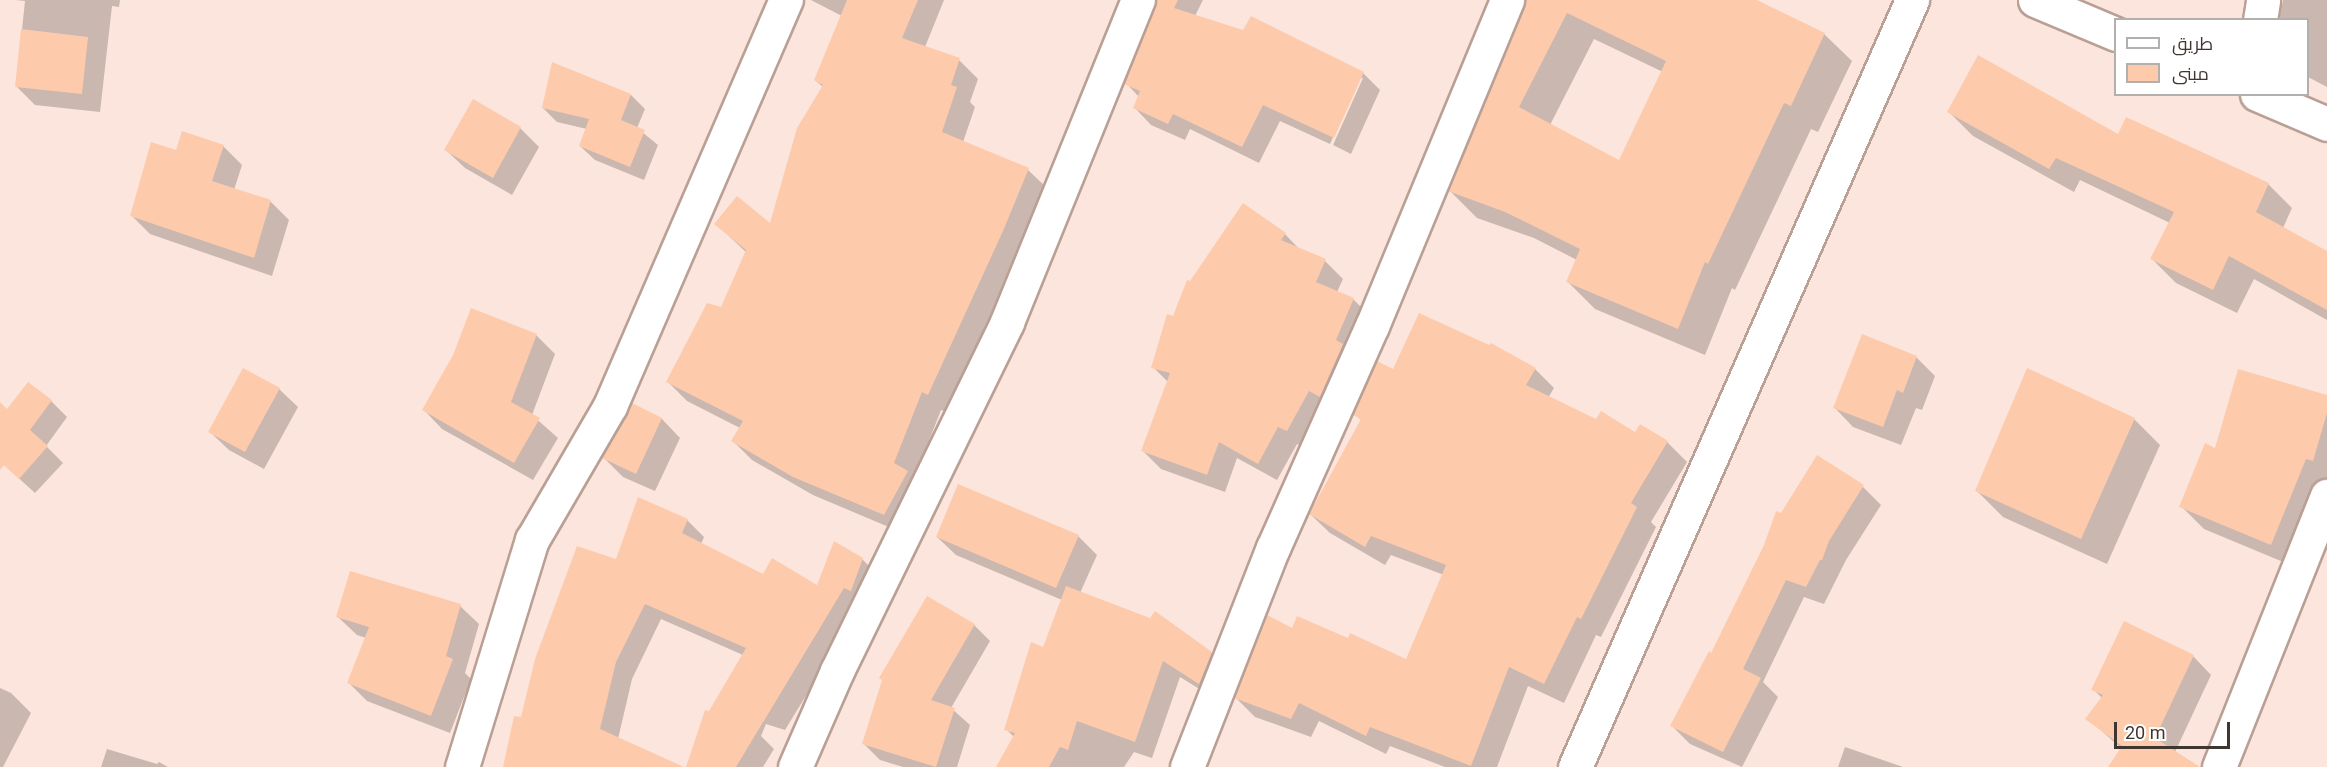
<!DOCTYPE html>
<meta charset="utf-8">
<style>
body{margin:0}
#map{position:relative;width:2327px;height:767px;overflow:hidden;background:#fce5dc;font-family:Roboto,Cairo,sans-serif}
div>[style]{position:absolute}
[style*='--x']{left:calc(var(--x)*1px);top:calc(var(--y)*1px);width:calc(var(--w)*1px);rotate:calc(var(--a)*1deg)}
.shadow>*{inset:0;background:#0003}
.building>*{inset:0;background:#fdcbac}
.roads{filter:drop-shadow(2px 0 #b99f94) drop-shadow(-2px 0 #b99f94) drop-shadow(0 2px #b99f94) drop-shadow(0 -2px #b99f94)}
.minor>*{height:33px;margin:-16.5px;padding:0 16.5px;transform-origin:16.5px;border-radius:16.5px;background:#fff}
.secondary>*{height:33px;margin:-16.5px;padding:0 16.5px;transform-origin:16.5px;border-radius:16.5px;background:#fff}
span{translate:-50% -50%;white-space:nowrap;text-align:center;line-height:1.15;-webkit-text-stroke:4.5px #fff;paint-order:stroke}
.legend{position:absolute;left:2114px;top:18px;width:195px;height:78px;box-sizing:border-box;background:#fff;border:2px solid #b3afad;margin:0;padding:8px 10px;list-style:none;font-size:18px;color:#403631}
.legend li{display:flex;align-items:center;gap:12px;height:30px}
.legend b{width:30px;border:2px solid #b3afad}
.scale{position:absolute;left:2114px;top:722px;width:116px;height:27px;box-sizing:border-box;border:3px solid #403631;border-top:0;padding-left:8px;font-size:18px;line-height:21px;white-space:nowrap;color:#403631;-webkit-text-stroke:4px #fff;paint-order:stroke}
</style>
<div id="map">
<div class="shadow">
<i style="clip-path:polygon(16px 0,120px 0,119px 7px,112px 6px,100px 112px,35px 105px,16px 86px,25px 1px)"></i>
<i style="clip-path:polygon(811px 0,944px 0,925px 47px,959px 60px,978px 79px,970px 102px,975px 107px,963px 142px,1028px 170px,1047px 188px,1022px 250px,947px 412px,941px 410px,914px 479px,903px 533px,813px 495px,752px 460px,733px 441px,740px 428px,687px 401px,668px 382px,721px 309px,747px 253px,716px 224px,771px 226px,823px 87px,815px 80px,842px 16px)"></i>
<i style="clip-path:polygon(1158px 0,1203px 0,1195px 16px,1363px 73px,1380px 90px,1351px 154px,1333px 145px,1363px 78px,1359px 78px,1330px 144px,1280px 121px,1259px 163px,1190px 129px,1185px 140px,1151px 125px,1135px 108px,1139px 97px,1126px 83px)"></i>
<i style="clip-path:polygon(evenodd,1526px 0,1753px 0,1824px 34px,1852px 61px,1818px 132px,1811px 129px,1735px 290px,1732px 288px,1705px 355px,1595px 309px,1568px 282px,1577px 260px,1534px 238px,1477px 218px,1450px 191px,1526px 0,1594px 39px,1663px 72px,1620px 162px,1550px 125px,1594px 39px)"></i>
<i style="clip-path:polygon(2283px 0,2327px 0,2327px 87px,2308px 77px,2308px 20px,2279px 20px)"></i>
<i style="clip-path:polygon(631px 95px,645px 109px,637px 128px,658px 145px,644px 180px,595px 160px,580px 146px,587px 129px,557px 122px,543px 108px)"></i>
<i style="clip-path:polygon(1949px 112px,2119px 136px,2127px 119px,2268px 184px,2292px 208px,2283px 228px,2327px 253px,2327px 320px,2254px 279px,2237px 313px,2176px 283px,2152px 259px,2170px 223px,2080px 180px,2074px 192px,1973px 136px)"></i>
<i style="clip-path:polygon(520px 128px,539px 147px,512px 195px,465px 168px,446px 150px)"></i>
<i style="clip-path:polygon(223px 146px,242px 165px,234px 190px,271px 202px,289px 220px,272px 276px,150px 234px,131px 215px,177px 152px)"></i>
<i style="clip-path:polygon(1285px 234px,1301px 251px,1325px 261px,1343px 279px,1337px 292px,1353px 299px,1371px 317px,1305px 448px,1297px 444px,1277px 480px,1237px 458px,1225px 492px,1161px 469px,1143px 451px,1168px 382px,1153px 367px,1174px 318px)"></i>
<i style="clip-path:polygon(536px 335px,555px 354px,532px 415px,558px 438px,533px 480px,442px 429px,424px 410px)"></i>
<i style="clip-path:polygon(1916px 357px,1935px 376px,1922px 410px,1916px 408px,1901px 445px,1853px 427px,1835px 408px)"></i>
<i style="clip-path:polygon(1535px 369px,1554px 388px,1548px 398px,1596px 421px,1635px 434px,1640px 426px,1667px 442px,1687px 462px,1651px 522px,1656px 527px,1601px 637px,1596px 635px,1564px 703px,1528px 686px,1497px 767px,1445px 767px,1390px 746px,1386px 754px,1319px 721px,1311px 737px,1255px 717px,1236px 698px,1293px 630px,1407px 661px,1444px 575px,1391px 555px,1385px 565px,1330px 533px,1310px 514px,1362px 421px,1355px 414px,1394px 371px)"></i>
<i style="clip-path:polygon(279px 389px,298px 407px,264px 469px,229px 450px,210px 432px)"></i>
<i style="clip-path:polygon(2327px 396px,2327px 484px,2293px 566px,2204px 529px,2181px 506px,2216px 450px)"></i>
<i style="clip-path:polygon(51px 401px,67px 417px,46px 446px,63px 463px,35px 493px,0 461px,0 418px)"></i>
<i style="clip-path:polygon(632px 405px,662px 419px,680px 438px,655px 491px,623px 477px,604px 458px)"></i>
<i style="clip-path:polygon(2134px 419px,2160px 445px,2107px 564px,2003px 517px,1977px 491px)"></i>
<i style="clip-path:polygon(1863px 487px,1881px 505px,1846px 560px,1824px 604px,1804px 597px,1763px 682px,1778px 697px,1742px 767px,1690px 744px,1672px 726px,1712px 655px,1782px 515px)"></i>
<i style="clip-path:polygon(639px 499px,687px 520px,704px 537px,701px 544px,763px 576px,817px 587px,862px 559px,879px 576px,785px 730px,766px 724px,761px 736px,774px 749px,763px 767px,688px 767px,710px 713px,743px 655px,661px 619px,632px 679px,618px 739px,680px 767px,504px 767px,522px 719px,617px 561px)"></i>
<i style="clip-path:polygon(1078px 536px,1097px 555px,1080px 593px,1211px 653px,1229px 671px,1217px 700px,1180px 677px,1152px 758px,1134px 752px,1124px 767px,998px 767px,1014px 737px,1006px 729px,1044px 649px,1062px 600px,956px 555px,937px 537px)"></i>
<i style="clip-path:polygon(927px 598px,974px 625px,990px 641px,951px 708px,970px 725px,957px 767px,903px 767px,880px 760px,864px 744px)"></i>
<i style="clip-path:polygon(460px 606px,479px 624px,465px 673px,471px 679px,450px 733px,367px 701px,348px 682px,366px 638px,357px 635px,338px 617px)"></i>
<i style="clip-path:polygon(2193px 656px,2211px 675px,2175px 752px,2193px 767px,2110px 767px,2122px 749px,2087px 718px,2102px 698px,2093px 689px)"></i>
<i style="clip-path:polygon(0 688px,11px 693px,31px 713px,3px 767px,0 767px)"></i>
<i style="clip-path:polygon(1845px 747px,1903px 767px,1838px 767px)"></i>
<i style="clip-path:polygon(107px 749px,157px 764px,159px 762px,168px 767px,101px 767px)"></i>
</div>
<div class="building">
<i style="clip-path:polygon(847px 0,918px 0,902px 38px,960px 58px,951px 85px,957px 87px,942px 132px,1029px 168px,1003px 231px,928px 395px,922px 392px,894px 463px,908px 471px,884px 515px,793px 477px,731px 441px,743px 421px,666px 382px,707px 303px,721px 307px,746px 250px,714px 224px,737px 196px,770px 223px,797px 128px,823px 85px,814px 80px)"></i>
<i style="clip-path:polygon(1156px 0,1178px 0,1174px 8px,1243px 30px,1251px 16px,1364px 72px,1334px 138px,1263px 105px,1242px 147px,1173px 114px,1168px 124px,1133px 108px,1140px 91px,1124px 84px)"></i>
<i style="clip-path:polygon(evenodd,1525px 0,1757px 0,1825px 33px,1791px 106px,1784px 103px,1708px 264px,1705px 262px,1678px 329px,1566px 282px,1580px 249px,1505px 212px,1448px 191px,1525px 0,1567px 13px,1666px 61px,1619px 160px,1519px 107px,1567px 13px)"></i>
<i style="clip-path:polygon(21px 29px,88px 37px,82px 94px,15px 87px)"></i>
<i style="clip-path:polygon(1978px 55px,2118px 134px,2126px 117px,2269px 183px,2256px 212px,2327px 251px,2327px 310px,2229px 256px,2213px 290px,2150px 259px,2174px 212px,2056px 158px,2049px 169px,1947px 112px)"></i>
<i style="clip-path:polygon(552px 62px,631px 94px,621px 120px,645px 130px,630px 167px,579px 146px,589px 119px,542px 108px)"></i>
<i style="clip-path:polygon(473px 99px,521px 127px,493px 178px,444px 150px)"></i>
<i style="clip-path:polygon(182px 131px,224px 145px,212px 181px,271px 200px,254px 258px,130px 216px,151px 142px,176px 150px)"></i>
<i style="clip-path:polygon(1243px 203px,1286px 233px,1281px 240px,1326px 259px,1316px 282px,1354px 298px,1336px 340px,1343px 344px,1320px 397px,1309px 391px,1287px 431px,1278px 427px,1258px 464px,1219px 442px,1207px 475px,1141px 451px,1170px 373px,1151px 368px,1167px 314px,1173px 316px,1187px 280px,1190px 281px)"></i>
<i style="clip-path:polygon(471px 308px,537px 334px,511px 402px,540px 418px,514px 463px,422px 410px,453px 355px)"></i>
<i style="clip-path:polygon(1419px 313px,1489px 345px,1491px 343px,1536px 368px,1526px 385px,1596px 419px,1601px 411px,1635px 432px,1640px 424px,1668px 441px,1631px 503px,1637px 507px,1581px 619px,1577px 617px,1544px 684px,1509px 667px,1471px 766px,1370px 727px,1366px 736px,1299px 703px,1291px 719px,1234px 698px,1267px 615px,1292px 628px,1297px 616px,1348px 638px,1350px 633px,1406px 659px,1446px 565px,1371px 536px,1365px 547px,1309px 514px,1361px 419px,1353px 415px,1377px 361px,1393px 369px)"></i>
<i style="clip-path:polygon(1862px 334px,1917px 356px,1903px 393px,1897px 390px,1883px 427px,1833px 408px)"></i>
<i style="clip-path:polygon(243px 368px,280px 388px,245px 452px,208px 432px)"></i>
<i style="clip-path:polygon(2027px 368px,2135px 418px,2081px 539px,1975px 491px)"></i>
<i style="clip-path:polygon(2238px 369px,2327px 395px,2327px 413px,2313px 461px,2306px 459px,2271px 545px,2179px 507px,2205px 443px,2215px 448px)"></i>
<i style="clip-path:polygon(28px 382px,52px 400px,30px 430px,48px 446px,19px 479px,4px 465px,0 470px,0 402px,7px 409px)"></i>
<i style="clip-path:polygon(632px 403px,662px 418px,636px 474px,602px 458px)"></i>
<i style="clip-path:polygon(1817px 455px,1864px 485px,1829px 541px,1822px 560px,1820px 560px,1806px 587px,1786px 580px,1743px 669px,1761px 678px,1723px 752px,1670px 726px,1709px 651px,1711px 653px,1764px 545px,1776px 511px,1781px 513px)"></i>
<i style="clip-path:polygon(958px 484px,1079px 535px,1056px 588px,936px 537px)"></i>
<i style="clip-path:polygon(638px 497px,688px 519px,682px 533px,763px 574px,772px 558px,817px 585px,834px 541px,863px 558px,851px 591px,844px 588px,736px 767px,686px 767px,705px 710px,709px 711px,746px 648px,645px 604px,616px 662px,600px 729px,684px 767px,503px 767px,514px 716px,521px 717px,535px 659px,577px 546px,616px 559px)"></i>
<i style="clip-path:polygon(350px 571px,461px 604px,446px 656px,453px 659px,431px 716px,347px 683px,369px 627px,336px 617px)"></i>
<i style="clip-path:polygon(1066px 586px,1150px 618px,1155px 611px,1212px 652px,1199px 684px,1163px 661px,1135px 742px,1077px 721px,1068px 750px,1060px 747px,1049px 767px,996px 767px,1015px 733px,1004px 730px,1031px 642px,1043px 647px)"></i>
<i style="clip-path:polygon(927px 596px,975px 624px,931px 700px,955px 708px,936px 767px,862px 744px,882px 680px,879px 678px)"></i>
<i style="clip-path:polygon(2124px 621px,2194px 655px,2155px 738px,2200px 767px,2108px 767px,2122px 746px,2085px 719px,2103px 695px,2091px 690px)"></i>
</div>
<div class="roads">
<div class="minor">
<i style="--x:2260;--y:20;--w:20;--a:-81"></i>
<i style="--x:462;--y:767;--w:238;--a:-72.9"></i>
<i style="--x:532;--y:540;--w:155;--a:-59.8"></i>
<i style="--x:610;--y:406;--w:443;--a:-66.6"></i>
<i style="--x:795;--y:767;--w:105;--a:-66.4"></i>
<i style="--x:837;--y:671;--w:388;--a:-64"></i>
<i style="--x:1007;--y:322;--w:348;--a:-67.9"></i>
<i style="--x:1187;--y:767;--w:235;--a:-68.6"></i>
<i style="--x:1273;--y:548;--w:243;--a:-66"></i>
<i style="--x:1372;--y:326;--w:353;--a:-67.5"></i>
<i style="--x:1575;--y:767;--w:838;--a:-66.28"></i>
<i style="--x:2219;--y:767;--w:292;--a:-68.3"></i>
</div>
<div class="secondary">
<i style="--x:2035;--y:0;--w:88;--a:22.8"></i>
<i style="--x:2257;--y:94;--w:76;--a:23.2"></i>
</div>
</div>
<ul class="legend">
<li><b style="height:8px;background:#fff"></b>طريق</li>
<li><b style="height:16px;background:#fdcbac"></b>مبنى</li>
</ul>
<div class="scale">20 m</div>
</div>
